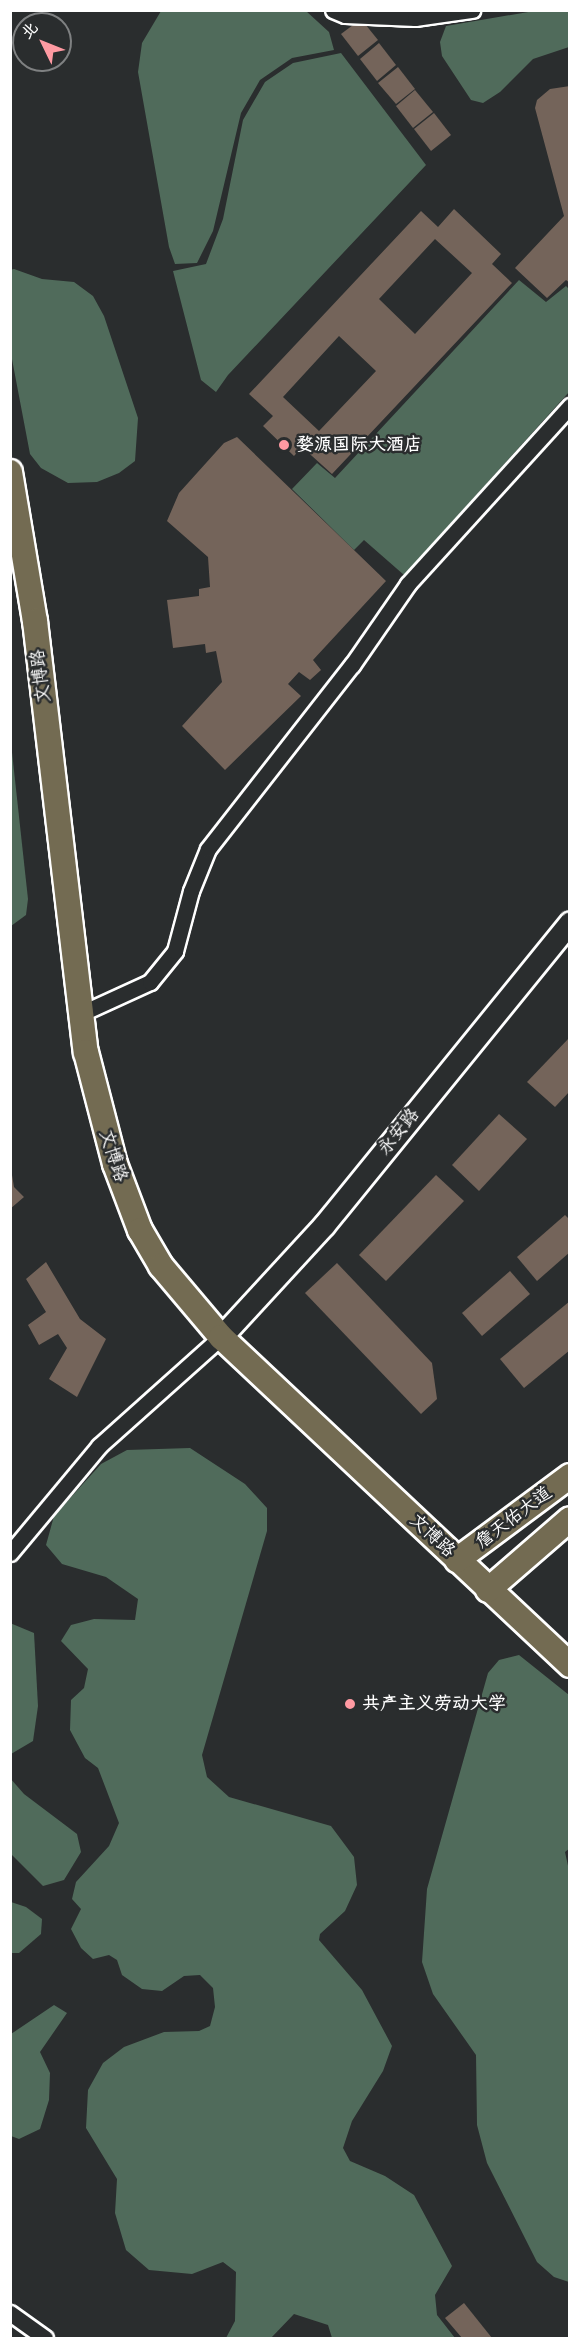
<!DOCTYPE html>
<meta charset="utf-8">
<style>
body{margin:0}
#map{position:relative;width:580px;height:2349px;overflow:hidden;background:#2a2d2e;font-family:"Balsamiq Sans","LXGW WenKai TC",sans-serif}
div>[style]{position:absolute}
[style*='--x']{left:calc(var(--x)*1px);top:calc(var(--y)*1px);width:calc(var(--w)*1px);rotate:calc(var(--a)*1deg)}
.green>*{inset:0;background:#506b5b}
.building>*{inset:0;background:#74645a}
.roads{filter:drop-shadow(2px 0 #fff) drop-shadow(-2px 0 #fff) drop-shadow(0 2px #fff) drop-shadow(0 -2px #fff)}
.street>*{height:15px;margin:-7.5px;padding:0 7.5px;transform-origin:7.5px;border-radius:7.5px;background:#2a2d2e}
.secondary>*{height:21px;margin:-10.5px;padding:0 10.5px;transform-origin:10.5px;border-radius:10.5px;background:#2a2d2e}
.primary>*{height:24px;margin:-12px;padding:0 12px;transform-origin:12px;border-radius:12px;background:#736b52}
.dots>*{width:16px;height:16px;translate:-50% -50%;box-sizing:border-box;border:3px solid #2a2d2e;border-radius:50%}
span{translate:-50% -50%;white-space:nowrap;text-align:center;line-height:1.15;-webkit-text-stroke:5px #2a2d2e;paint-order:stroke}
.poi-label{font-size:18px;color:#fff;font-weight:700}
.left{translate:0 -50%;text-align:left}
.street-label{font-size:18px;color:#fff}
.frame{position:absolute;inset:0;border:12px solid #fff;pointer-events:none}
.north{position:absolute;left:12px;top:12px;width:60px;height:60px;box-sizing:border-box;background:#2a2d2e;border:2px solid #7f8182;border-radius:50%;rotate:313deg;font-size:16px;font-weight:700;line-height:24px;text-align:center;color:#fff}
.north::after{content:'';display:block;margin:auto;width:21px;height:27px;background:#ff9aa2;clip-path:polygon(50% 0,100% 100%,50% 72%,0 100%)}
</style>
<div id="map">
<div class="green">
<i style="clip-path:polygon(540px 10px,569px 11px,569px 47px,533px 59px,500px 92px,483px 103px,471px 100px,442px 56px,440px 42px,446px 26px)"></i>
<i style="clip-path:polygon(161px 11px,306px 11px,329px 32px,334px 50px,292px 58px,260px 80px,241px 113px,213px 231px,197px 263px,175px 264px,169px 247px,138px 72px,142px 43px)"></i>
<i style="clip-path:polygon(341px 53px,426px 165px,228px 375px,216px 392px,201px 380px,173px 271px,206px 264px,223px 219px,243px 120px,265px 82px,293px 63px)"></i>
<i style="clip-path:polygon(14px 269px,42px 279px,74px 282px,93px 296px,104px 316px,138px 418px,135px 461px,119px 473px,97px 482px,68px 483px,41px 468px,30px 454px,11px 354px,10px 270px)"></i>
<i style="clip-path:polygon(519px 280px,546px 302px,566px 286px,569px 289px,569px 392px,404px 575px,364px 540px,354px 550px,292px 489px,317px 463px,335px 478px)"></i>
<i style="clip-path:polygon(10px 734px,28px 899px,26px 915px,11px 926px)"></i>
<i style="clip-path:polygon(190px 1448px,245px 1484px,267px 1508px,267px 1531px,202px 1755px,207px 1777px,229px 1797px,331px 1826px,354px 1857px,357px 1885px,345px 1911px,320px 1934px,319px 1940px,362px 1990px,392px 2046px,383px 2071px,352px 2121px,343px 2148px,350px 2161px,385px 2176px,414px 2195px,452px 2266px,435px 2295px,437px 2315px,455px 2338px,332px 2338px,328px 2325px,294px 2314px,271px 2338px,226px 2338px,235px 2321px,236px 2272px,223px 2262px,192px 2274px,149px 2270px,126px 2250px,115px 2213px,117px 2179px,86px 2128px,88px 2090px,103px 2063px,124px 2047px,164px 2032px,199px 2031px,210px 2026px,215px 2007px,213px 1988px,200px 1975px,184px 1976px,162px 1991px,142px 1989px,122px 1975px,117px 1960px,109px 1955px,93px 1959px,81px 1948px,71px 1929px,81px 1909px,72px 1899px,76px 1882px,109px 1846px,119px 1823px,98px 1768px,85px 1758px,70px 1730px,71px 1700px,84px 1688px,88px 1669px,61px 1641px,71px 1625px,94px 1619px,135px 1620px,138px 1599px,106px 1577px,62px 1564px,46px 1545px,54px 1516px,101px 1464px,127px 1450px)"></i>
<i style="clip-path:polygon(10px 1623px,34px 1633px,38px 1706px,33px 1741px,11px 1754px)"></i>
<i style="clip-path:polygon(519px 1655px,569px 1695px,570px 1848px,565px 1852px,570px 1875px,569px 2282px,554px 2277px,537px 2262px,487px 2163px,477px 2125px,476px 2055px,433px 1994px,422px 1962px,427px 1889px,488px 1673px,499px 1660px)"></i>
<i style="clip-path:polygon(10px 1778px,24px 1794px,77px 1834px,81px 1852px,64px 1880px,43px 1886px,11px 1854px)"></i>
<i style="clip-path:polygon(11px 1902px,26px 1907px,42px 1919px,41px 1934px,19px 1953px,11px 1953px)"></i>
<i style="clip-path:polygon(54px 2005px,67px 2013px,40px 2052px,50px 2073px,49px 2100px,40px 2129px,19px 2139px,11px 2136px,11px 2034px)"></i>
</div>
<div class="building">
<i style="clip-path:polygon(361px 19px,378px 40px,358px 56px,341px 34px)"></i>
<i style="clip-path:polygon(379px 43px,396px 65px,377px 81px,360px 59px)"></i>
<i style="clip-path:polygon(398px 67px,415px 89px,396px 104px,378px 83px)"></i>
<i style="clip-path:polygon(570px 86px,570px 283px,566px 280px,547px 298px,515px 268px,564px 216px,535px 108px,537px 100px,550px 89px)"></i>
<i style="clip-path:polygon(415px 90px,433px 112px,413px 128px,396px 106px)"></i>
<i style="clip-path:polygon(434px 113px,451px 135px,431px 151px,414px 129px)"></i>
<i style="clip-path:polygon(evenodd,454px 209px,501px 254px,492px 264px,512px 283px,332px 474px,302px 447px,294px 456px,263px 426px,273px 416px,249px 394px,421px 211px,438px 227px,454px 209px,435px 239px,472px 273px,415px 334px,379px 299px,435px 239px,454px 209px,339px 336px,376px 371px,319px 431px,283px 397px,339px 336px)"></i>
<i style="clip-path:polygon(237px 437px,386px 581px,313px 660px,321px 670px,310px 680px,299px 672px,288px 684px,301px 696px,225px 770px,182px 726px,222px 682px,216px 651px,206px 653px,205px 644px,173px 648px,167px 600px,199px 596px,199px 589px,210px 587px,208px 557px,167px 521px,179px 493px,224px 443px)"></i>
<i style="clip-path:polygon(570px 1037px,570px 1091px,555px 1107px,527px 1082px)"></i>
<i style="clip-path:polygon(499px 1114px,527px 1139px,479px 1191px,452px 1165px)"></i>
<i style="clip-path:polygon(10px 1163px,14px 1187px,24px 1197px,10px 1209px)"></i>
<i style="clip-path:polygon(436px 1175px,464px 1201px,386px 1281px,359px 1255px)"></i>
<i style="clip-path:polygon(565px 1215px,570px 1220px,570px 1252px,537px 1281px,517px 1257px)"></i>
<i style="clip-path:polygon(46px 1262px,80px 1319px,106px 1339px,77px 1397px,49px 1379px,67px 1348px,58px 1334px,39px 1345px,28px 1325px,46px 1312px,26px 1279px)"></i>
<i style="clip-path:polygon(337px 1263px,432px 1363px,437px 1399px,421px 1414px,305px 1293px)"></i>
<i style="clip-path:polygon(510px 1271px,530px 1294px,482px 1336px,462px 1313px)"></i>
<i style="clip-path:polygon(570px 1301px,570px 1350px,524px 1388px,500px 1359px)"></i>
<i style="clip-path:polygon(464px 2303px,492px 2338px,462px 2338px,445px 2318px)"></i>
</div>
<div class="roads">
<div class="street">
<i style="--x:333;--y:10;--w:13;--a:23"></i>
<i style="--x:345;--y:15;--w:70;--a:2.5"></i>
<i style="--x:415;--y:18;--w:58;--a:-8"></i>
<i style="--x:80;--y:1014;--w:77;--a:-24.6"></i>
<i style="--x:150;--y:982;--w:40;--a:-51"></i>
<i style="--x:175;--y:951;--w:62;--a:-75.1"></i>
<i style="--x:191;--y:891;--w:45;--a:-68"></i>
<i style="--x:208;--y:849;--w:234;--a:-52"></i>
<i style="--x:352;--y:665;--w:98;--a:-55.3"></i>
<i style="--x:408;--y:584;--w:241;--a:-47.7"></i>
<i style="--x:10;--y:1553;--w:139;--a:-50.2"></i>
<i style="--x:99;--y:1446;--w:164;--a:-41.8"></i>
<i style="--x:10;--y:2313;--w:43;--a:35.5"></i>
</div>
<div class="secondary">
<i style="--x:221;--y:1337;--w:152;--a:-47.4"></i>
<i style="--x:324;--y:1225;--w:390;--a:-50.9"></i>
</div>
<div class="primary">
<i style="--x:10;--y:472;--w:151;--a:80.5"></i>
<i style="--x:35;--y:621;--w:434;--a:83.3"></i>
<i style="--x:86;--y:1052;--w:116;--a:75.5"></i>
<i style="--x:115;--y:1164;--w:71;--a:69.3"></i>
<i style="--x:140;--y:1230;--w:42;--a:59.7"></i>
<i style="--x:161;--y:1266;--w:93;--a:49.8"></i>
<i style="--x:221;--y:1337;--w:479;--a:43.2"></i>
<i style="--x:457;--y:1560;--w:141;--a:-36.6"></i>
<i style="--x:488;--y:1590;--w:108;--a:-40.9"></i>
</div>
</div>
<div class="dots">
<i style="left:284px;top:445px;background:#ff9aa2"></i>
<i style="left:350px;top:1704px;background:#ff9aa2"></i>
</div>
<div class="poi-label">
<span class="left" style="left:296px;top:445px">婺源国际大酒店</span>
<span class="left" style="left:362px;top:1704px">共产主义劳动大学</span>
</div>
<div class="street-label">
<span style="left:41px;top:676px;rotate:-97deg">文博路</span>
<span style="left:399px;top:1132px;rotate:-51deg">永安路</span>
<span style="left:113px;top:1156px;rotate:72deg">文博路</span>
<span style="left:514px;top:1518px;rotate:-37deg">詹天佑大道</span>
<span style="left:432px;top:1536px;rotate:43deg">文博路</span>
</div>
<div class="frame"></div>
<div class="north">北</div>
</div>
